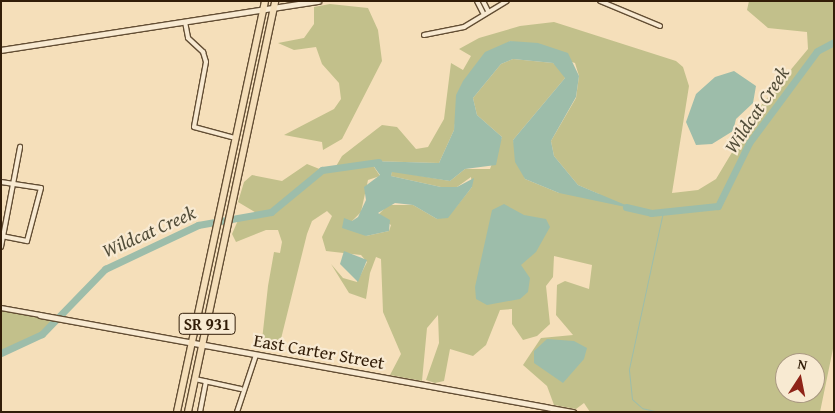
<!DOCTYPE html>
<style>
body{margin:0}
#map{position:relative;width:835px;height:413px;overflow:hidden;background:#f5dfba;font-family:"Gentium Book Plus",serif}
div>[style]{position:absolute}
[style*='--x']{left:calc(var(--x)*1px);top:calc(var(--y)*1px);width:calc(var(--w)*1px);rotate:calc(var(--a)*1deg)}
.green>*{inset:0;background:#c2c08b}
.water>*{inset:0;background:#9dbdaa}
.stream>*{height:1px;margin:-0.5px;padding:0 0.5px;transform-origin:0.5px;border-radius:0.5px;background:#9dbdaa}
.river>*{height:7px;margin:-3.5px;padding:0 3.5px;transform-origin:3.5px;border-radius:3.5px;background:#9dbdaa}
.roads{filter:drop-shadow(1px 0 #634e34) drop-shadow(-1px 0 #634e34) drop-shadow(0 1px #634e34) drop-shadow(0 -1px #634e34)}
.minor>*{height:4px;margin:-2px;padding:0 2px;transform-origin:2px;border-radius:2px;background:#f8ead2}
.tertiary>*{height:4.5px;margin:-2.25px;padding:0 2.25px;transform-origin:2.25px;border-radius:2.25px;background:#f8ead2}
.secondary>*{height:5px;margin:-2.5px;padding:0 2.5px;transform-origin:2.5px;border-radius:2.5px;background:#f8ead2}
.primary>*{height:5.5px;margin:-2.75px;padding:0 2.75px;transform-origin:2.75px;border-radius:2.75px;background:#f5dfba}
span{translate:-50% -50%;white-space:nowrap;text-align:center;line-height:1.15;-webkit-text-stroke:4.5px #f8ead2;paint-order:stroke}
.shield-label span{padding:1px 4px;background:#f8ead2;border:1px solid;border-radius:4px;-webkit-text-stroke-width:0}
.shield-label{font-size:16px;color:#321d08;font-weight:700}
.street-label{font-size:18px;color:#321d08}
.water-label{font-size:19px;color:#524d39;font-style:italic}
.frame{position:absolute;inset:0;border:2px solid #321d08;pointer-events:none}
.north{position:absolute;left:775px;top:353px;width:50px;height:50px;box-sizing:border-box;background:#f8ead2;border:1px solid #a99881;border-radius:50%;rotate:11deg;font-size:14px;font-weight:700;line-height:20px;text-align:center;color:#321d08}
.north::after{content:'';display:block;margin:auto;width:18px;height:22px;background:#8f2418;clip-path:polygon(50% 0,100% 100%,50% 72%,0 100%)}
</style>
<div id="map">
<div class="green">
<i style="clip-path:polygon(evenodd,749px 1px,834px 1px,834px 42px,824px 48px,834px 44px,834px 344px,820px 412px,590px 412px,584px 403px,576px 409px,554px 405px,547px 386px,523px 365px,541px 338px,573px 335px,556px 315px,557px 285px,565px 281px,589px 289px,592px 265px,554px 256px,553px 277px,546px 286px,550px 324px,537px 336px,523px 340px,512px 324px,512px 309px,500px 310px,486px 345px,473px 356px,450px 349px,444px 381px,435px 383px,426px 380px,439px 343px,438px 315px,427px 328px,422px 381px,390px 375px,401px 354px,383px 312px,381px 259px,376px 257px,370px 273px,366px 299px,349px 293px,331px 264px,343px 278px,357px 282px,367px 262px,361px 255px,326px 251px,322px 237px,332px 216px,327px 211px,312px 221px,307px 234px,278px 351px,261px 349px,268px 286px,274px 252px,280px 253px,282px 242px,278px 230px,266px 230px,236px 242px,232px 234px,239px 218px,258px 214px,238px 202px,244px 182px,252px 175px,282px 181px,307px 164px,322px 170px,335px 168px,342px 156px,382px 125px,397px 127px,416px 149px,428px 147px,444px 119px,451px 63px,463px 70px,471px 56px,459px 49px,479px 38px,520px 26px,554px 22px,676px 61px,683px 67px,689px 86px,672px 193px,698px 190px,716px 179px,758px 109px,808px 49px,807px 32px,768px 28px,747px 10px,749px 1px,510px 41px,575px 63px,579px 76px,576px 98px,551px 141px,554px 156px,578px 185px,599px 194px,559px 193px,525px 179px,513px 140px,565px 78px,563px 70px,553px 63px,513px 59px,501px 64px,473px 98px,477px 115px,502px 137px,490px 169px,465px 169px,450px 181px,392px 171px,391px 176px,441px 187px,457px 187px,471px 177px,472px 187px,456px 207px,437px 219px,413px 205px,388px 205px,377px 216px,391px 225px,389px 231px,366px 236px,352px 221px,361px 212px,368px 180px,380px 176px,370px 161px,439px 163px,454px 130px,457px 110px,510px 41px,749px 1px,785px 363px,815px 363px,815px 393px,785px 393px,785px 363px)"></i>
<i style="clip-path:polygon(330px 4px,368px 8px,378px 30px,382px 61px,342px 139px,323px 150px,322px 142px,284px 135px,334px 109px,341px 99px,339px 83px,322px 64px,316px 47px,294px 50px,278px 43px,304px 38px,314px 24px,314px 7px)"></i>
<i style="clip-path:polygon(1px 308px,56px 318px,42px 334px,1px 353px)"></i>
</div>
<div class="water">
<i style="clip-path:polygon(510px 41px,538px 43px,568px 53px,579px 76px,576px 97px,551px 141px,554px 156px,578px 185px,635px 209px,559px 193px,525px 179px,515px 162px,513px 140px,565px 78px,553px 63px,513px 59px,501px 64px,473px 98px,477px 115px,502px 137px,496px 165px,465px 169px,450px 181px,392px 172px,391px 176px,441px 187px,457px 187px,474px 178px,472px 187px,448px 218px,437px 219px,413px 205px,395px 203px,378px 213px,390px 220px,389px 231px,366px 236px,342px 228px,344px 218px,352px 221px,358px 217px,366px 200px,364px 187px,380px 175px,370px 161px,439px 163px,454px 130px,456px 95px,463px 81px,485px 52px)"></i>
<i style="clip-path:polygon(734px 71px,756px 86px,753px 103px,736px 119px,733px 131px,712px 144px,696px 145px,686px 122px,696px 94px,715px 77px)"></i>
<i style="clip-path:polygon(504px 204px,524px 215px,546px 219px,550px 227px,536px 252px,521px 265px,530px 278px,528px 292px,520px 299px,487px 305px,476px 299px,475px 287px,492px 210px)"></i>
<i style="clip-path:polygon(344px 251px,367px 260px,358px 282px,340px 264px)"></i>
<i style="clip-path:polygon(547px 339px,574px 341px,587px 348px,584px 359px,563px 383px,534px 363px,534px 351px)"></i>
</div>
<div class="stream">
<i style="--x:659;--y:412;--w:17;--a:-167"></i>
<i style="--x:642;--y:408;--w:13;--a:-138"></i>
<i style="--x:632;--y:399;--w:30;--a:-96"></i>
<i style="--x:629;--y:369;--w:161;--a:-77.8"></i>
</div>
<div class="river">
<i style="--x:626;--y:207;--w:26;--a:13"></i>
<i style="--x:651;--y:213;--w:67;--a:-6"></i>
<i style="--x:718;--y:206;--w:70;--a:-63.8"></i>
<i style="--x:749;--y:143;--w:114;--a:-53.5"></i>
<i style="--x:817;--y:51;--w:19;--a:-28"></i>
<i style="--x:1;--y:353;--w:45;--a:-24.9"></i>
<i style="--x:42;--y:334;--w:91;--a:-45.9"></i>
<i style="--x:105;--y:269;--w:103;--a:-25.3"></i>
<i style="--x:198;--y:225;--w:74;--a:-10.1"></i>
<i style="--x:271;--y:212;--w:66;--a:-39.5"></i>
<i style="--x:322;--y:170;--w:57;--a:-8.1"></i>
</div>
<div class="roads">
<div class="minor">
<i style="--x:477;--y:1;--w:13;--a:63"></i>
<i style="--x:483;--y:1;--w:11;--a:63"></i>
<i style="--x:600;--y:1;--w:65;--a:22.6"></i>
<i style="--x:185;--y:22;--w:16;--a:79"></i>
<i style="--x:188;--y:38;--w:21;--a:43"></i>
<i style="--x:203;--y:52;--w:10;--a:73"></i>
<i style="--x:206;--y:62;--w:66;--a:100.5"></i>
<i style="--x:194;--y:127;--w:42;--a:15"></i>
<i style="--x:424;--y:35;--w:41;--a:-11.3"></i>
<i style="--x:464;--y:27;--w:50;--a:-31.2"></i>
<i style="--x:1;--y:182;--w:40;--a:8.5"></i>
<i style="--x:41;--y:188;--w:55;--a:104.8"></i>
<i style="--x:27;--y:241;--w:26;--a:-169"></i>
<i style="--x:1;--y:247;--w:102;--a:-79.2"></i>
<i style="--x:1;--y:308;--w:40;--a:10"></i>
<i style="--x:195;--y:379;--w:47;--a:12.3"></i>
<i style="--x:200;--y:412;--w:31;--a:-79"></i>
<i style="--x:237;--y:412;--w:60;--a:-71.6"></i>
</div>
<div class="tertiary">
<i style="--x:40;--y:315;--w:542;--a:10.31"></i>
</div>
<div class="secondary">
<i style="--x:1;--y:50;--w:321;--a:-8.8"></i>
</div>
<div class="primary">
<i style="--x:177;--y:412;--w:420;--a:-77.9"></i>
<i style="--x:188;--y:412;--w:420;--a:-78"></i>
</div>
</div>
<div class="shield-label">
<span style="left:207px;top:324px">SR 931</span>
</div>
<div class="street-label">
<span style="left:319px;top:352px;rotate:10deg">East Carter Street</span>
</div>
<div class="water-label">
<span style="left:757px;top:110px;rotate:-56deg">Wildcat Creek</span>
<span style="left:149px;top:232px;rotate:-24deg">Wildcat Creek</span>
</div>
<div class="frame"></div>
<div class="north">N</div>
</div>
